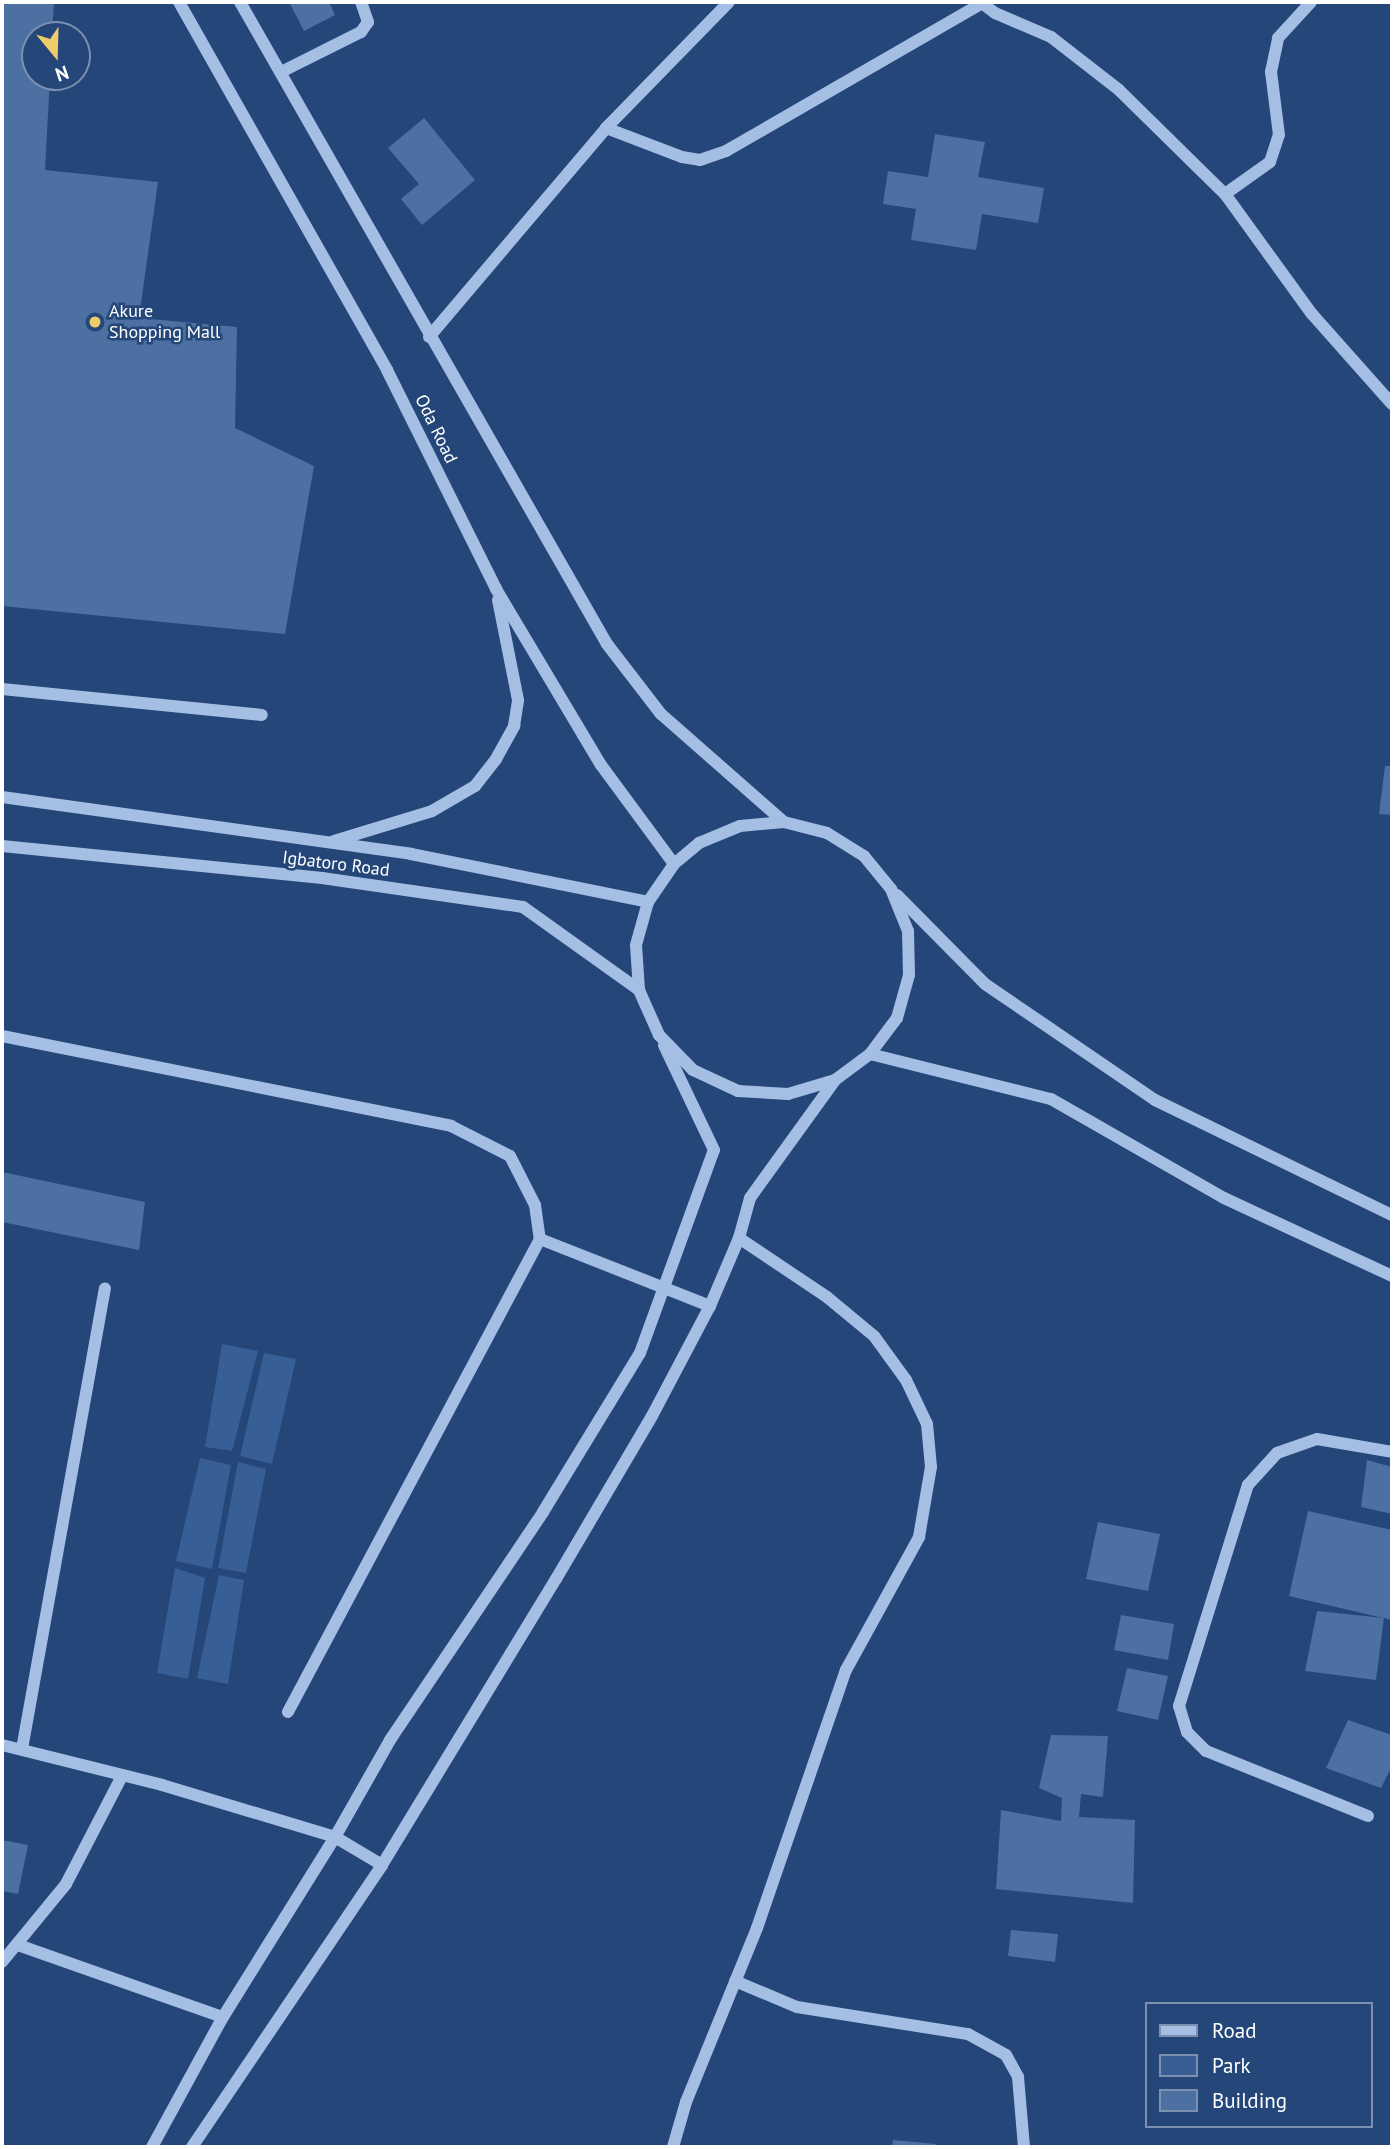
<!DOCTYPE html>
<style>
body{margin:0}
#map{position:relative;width:1394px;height:2149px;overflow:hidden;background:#244679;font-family:"PT Sans",sans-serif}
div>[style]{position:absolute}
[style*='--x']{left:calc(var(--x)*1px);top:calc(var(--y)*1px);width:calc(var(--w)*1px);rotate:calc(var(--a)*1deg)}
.green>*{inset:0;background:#375f96}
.building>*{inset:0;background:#4c70a2}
.minor>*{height:12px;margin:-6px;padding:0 6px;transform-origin:6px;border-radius:6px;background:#a5bfe4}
.dots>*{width:19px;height:19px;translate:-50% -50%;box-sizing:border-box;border:4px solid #244679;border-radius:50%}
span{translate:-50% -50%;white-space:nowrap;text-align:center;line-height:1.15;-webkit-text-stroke:5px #244679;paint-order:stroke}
.poi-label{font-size:18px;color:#fff}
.left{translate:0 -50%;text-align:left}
.street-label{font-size:18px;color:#fff}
.frame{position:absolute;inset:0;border:4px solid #fff;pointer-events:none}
.legend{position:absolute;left:1145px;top:2002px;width:228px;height:126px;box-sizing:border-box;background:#244679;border:2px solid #7c90af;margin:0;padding:9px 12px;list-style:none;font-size:21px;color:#fff}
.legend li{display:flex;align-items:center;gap:14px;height:35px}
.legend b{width:35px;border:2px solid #7c90af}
.north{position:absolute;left:21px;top:21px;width:70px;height:70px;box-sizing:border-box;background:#244679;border:2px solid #7c90af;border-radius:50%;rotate:161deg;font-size:19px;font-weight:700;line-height:28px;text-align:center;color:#fff}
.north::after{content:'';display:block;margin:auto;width:24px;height:32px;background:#eecc69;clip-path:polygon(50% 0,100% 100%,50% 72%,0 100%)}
</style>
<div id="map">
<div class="green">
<i style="clip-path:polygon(222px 1344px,258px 1351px,232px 1451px,205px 1447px)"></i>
<i style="clip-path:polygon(264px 1353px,296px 1359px,272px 1464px,240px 1456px)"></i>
<i style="clip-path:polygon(200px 1458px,231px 1465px,212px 1569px,176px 1561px)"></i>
<i style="clip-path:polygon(238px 1462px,266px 1469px,246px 1573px,218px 1568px)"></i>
<i style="clip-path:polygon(175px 1568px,205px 1578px,188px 1679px,157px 1673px)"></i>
<i style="clip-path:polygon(219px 1575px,244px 1580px,228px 1684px,197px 1678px)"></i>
</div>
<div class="building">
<i style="clip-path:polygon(2px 2px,54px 2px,52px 35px,35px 35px,35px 77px,50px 77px,45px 170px,158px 182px,139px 318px,237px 327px,235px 428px,314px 466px,285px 634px,2px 606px)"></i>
<i style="clip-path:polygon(289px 2px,329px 2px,335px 15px,304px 31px)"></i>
<i style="clip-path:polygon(424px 118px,475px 180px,422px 225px,401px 199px,419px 184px,388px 148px)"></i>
<i style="clip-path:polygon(935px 134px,985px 142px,978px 177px,1044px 188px,1038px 223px,982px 214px,976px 250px,911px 240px,916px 209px,883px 204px,888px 171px,928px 177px)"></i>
<i style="clip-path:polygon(1385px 766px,1392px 766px,1392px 815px,1379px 814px)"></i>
<i style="clip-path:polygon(2px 1172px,145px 1202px,139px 1250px,2px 1222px)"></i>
<i style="clip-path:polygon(1367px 1460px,1392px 1467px,1392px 1514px,1361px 1507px)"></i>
<i style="clip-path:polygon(1308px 1511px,1392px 1530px,1392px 1620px,1289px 1596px)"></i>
<i style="clip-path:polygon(1098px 1522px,1160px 1534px,1148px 1591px,1086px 1579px)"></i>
<i style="clip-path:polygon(1317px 1611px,1384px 1618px,1376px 1680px,1305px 1671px)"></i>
<i style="clip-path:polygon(1121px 1615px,1174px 1624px,1168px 1660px,1114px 1650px)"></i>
<i style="clip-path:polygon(1127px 1668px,1168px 1676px,1158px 1720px,1117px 1711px)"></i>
<i style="clip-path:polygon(1348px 1720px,1392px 1735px,1392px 1766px,1381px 1788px,1326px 1768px)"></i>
<i style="clip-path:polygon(1051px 1735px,1108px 1736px,1103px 1797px,1081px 1794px,1079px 1817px,1135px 1820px,1133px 1903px,996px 1889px,1001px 1810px,1061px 1821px,1062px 1798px,1039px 1788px)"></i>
<i style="clip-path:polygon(2px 1840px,28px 1845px,18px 1894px,2px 1891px)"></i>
<i style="clip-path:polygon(1011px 1930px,1058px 1934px,1055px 1962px,1008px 1956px)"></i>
<i style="clip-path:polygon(893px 2140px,936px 2144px,935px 2147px,892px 2147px)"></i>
</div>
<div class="minor">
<i style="--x:179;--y:2;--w:423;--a:60.5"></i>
<i style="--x:387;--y:370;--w:245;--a:63.5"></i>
<i style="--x:496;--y:589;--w:205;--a:59.2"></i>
<i style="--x:601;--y:765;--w:123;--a:53.6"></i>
<i style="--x:240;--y:2;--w:739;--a:60.25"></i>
<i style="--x:607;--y:644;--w:88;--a:52.4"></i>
<i style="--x:661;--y:714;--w:164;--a:41.3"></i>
<i style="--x:784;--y:822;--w:44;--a:14.3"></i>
<i style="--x:827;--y:833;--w:44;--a:31.9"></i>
<i style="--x:864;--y:856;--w:43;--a:50.7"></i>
<i style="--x:891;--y:889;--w:45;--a:68"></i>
<i style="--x:908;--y:931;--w:44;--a:88.7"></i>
<i style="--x:909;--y:975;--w:45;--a:105.6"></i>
<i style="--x:897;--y:1018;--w:45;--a:126.9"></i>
<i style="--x:870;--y:1054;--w:44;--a:143.4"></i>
<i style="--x:835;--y:1080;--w:49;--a:163.4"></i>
<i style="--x:788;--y:1094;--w:50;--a:-176.6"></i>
<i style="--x:738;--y:1091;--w:50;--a:-155"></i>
<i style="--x:693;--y:1070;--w:49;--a:-134.2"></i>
<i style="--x:659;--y:1035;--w:49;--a:-114"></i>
<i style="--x:639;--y:990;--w:45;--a:-93.8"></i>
<i style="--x:636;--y:945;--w:45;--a:-74.4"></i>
<i style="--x:648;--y:902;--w:46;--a:-55.6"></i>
<i style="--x:674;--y:864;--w:33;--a:-40"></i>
<i style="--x:699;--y:843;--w:44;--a:-22.5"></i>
<i style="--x:740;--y:826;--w:44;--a:-5.2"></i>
<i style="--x:983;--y:4;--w:15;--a:37"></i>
<i style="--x:995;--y:13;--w:61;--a:23.2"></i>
<i style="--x:1051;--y:37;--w:86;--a:37.9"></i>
<i style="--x:1119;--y:90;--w:148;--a:44.5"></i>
<i style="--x:1225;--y:194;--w:148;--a:54.1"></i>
<i style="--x:1312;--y:314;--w:120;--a:48.4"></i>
<i style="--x:281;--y:72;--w:89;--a:-26.6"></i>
<i style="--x:361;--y:32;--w:12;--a:-55"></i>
<i style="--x:368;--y:22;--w:21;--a:-109"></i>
<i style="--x:606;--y:128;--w:81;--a:20.9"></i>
<i style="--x:682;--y:157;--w:18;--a:9"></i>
<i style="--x:700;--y:160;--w:28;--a:-19"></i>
<i style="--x:726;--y:151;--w:298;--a:-30"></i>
<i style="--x:1225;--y:194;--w:55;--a:-35.4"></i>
<i style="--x:1270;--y:162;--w:28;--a:-72"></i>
<i style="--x:1279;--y:135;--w:64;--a:-97.2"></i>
<i style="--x:1271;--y:72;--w:35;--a:-78"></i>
<i style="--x:1278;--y:38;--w:49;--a:-47.5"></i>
<i style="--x:429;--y:337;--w:274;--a:-49.7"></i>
<i style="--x:606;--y:128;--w:176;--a:-45.7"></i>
<i style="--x:2;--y:689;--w:261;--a:5.7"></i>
<i style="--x:2;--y:797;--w:413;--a:7.9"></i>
<i style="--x:411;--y:854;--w:242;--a:11.4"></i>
<i style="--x:334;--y:841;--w:102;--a:-17"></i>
<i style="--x:432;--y:811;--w:50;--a:-30.2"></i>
<i style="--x:475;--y:786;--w:34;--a:-52"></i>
<i style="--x:496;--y:759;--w:38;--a:-61"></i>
<i style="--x:514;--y:726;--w:26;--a:-81"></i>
<i style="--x:518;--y:700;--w:102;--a:-101.3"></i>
<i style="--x:2;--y:846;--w:322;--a:5.7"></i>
<i style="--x:322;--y:878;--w:203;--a:8.2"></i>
<i style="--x:523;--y:907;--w:143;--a:35.6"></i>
<i style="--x:897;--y:895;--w:125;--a:45.3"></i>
<i style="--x:985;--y:984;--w:206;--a:34.3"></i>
<i style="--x:1155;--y:1100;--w:263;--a:25.9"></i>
<i style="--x:2;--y:1036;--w:458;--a:11.3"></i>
<i style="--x:451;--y:1126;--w:66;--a:27"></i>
<i style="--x:510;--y:1156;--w:55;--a:63"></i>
<i style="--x:535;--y:1205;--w:34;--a:82"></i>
<i style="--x:540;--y:1239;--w:536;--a:118.05"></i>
<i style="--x:870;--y:1054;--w:187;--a:14"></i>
<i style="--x:1051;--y:1099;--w:199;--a:29.8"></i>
<i style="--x:1224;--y:1198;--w:185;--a:24.9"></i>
<i style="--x:540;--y:1239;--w:183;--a:21.5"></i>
<i style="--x:2;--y:1745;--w:165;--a:14"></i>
<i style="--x:162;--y:1785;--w:181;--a:16.7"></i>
<i style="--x:335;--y:1837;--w:55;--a:30.8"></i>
<i style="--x:22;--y:1749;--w:468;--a:-79.8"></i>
<i style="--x:1368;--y:1816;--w:175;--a:-158.1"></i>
<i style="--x:1206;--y:1751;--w:27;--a:-135"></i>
<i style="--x:1187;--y:1732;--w:27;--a:-107"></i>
<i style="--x:1179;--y:1706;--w:232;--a:-72.7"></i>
<i style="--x:1248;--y:1485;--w:43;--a:-47.8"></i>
<i style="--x:1277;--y:1453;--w:42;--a:-19.3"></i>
<i style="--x:1317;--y:1439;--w:76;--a:9.8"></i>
<i style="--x:18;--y:1945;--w:217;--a:19.4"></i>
<i style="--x:2;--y:1962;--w:101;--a:-50.6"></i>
<i style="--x:66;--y:1884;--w:122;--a:-62.6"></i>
<i style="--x:735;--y:1981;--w:67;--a:22.8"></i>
<i style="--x:797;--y:2007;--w:173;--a:9"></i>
<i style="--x:968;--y:2034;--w:43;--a:28.9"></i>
<i style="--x:1006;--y:2055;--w:25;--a:61"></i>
<i style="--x:1018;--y:2077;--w:70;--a:85.1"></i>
<i style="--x:152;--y:2147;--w:148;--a:-61.4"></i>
<i style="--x:223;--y:2017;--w:212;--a:-58.1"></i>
<i style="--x:335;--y:1837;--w:112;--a:-60.4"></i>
<i style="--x:390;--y:1740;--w:275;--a:-56.1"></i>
<i style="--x:543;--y:1512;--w:186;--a:-58.6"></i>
<i style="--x:640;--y:1353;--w:216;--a:-70"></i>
<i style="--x:714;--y:1150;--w:116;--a:-115.5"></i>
<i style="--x:192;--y:2147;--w:340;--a:-56"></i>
<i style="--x:382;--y:1865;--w:335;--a:-58.7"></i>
<i style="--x:556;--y:1579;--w:189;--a:-59.5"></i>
<i style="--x:652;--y:1416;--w:124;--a:-62.2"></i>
<i style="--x:710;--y:1306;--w:74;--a:-66.9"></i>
<i style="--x:739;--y:1238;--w:41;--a:-74.6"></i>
<i style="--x:750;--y:1198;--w:145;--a:-54.2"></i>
<i style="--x:673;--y:2147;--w:47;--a:-73.9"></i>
<i style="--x:686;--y:2102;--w:188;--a:-67.8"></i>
<i style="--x:757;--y:1928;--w:273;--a:-71"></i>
<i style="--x:846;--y:1670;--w:152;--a:-61.2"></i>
<i style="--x:919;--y:1537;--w:71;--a:-80.3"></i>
<i style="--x:931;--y:1467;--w:43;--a:-95.3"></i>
<i style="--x:927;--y:1424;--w:49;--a:-115.5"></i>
<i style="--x:906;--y:1380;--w:54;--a:-126"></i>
<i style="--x:874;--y:1336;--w:61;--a:-140.3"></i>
<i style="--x:827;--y:1297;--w:106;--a:-146.2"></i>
</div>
<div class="dots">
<i style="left:95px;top:322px;background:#eecc69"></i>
</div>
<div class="poi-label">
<span class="left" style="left:109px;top:322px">Akure<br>Shopping Mall</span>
</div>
<div class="street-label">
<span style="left:436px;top:429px;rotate:64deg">Oda Road</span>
<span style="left:336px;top:864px;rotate:7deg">Igbatoro Road</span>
</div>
<div class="frame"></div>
<ul class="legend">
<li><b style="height:9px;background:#a5bfe4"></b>Road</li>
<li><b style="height:19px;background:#375f96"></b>Park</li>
<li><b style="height:19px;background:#4c70a2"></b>Building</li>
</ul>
<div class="north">N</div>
</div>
